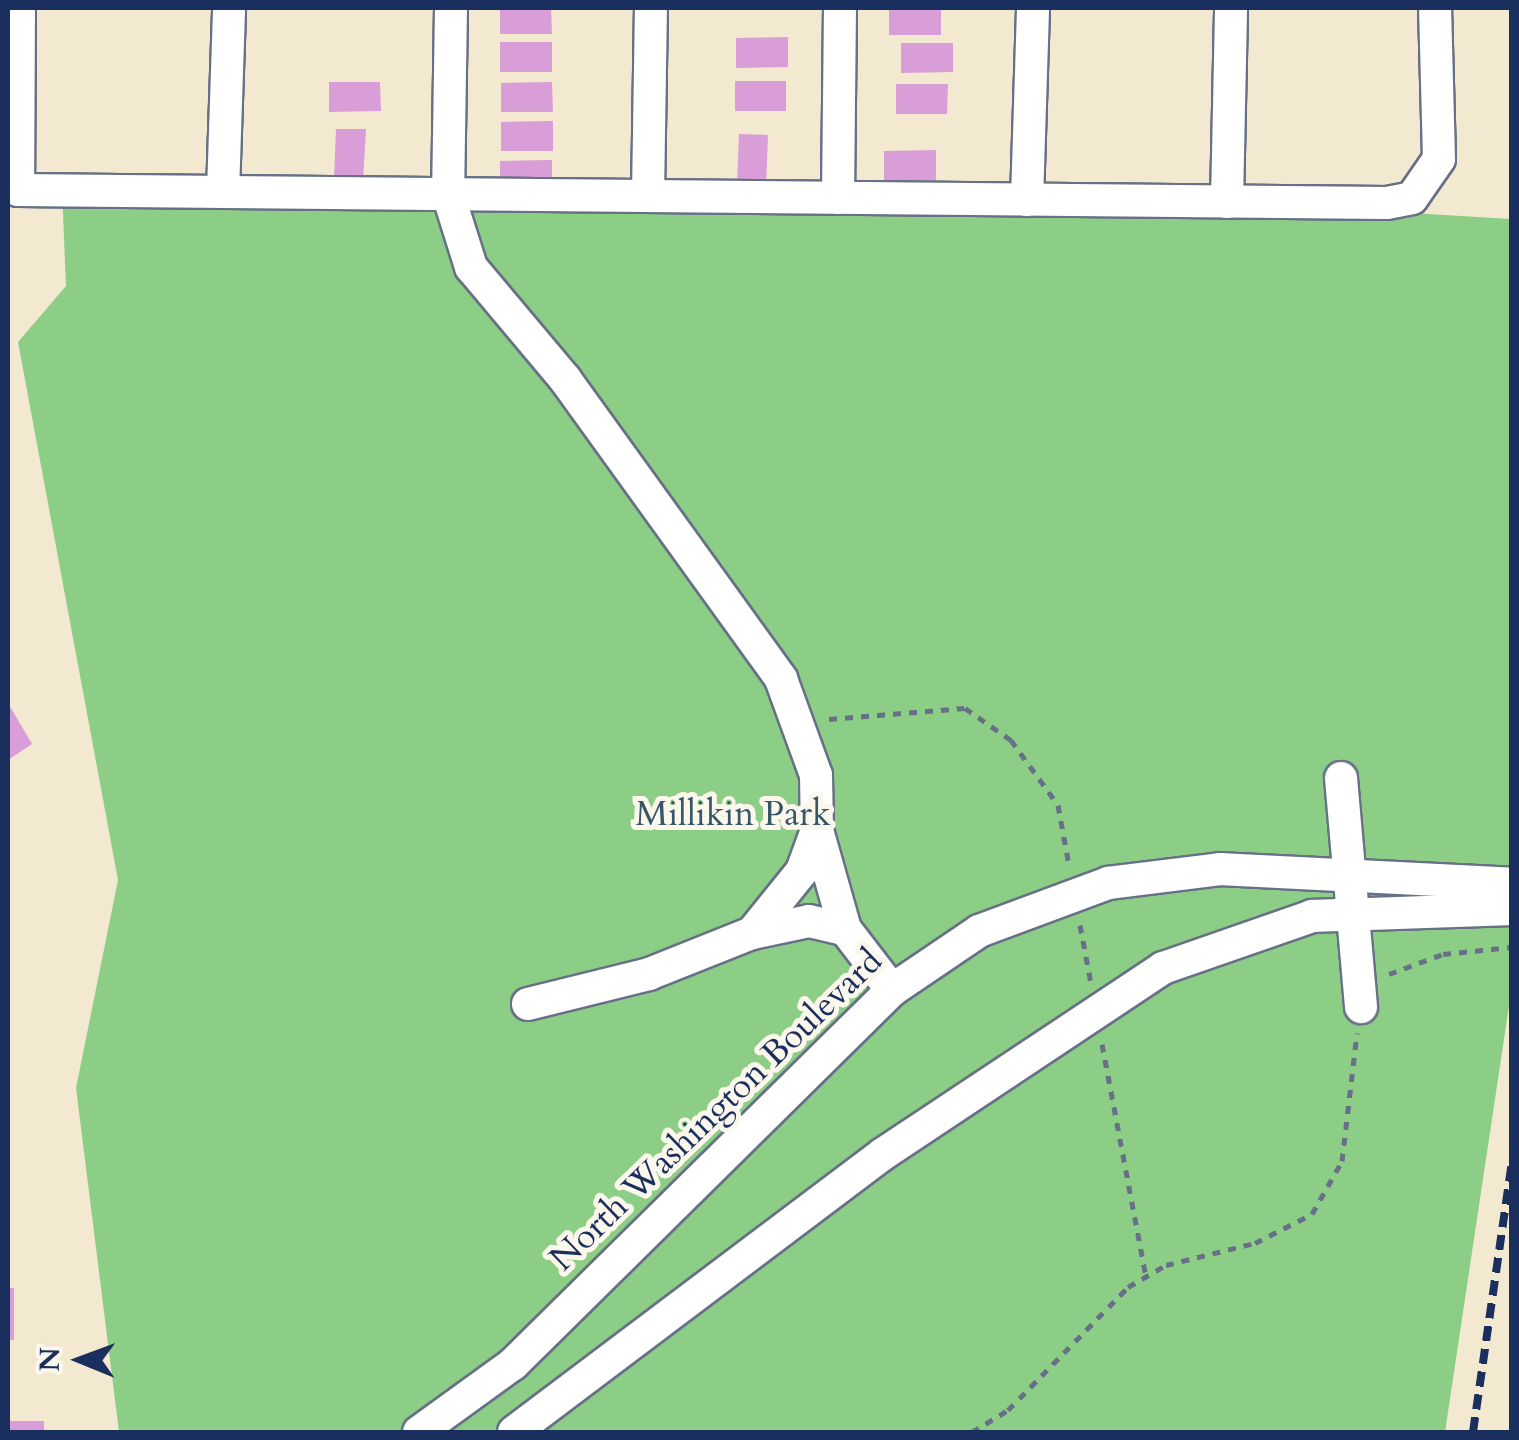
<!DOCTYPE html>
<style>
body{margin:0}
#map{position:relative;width:1519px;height:1440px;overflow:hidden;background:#f3e9d0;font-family:Cardo,serif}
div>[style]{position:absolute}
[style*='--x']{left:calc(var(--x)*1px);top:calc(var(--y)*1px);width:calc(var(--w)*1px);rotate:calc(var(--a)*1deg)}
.green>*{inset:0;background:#8cce86}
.building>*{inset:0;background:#d99dd7}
.path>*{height:5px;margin-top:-2.5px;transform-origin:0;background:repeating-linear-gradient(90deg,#677086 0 8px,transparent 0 16px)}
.roads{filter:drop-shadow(2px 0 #677086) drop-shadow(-2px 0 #677086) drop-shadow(0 2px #677086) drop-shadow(0 -2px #677086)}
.minor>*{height:32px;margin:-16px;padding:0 16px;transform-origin:16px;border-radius:16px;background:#fff}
.rail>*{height:8px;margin-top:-4px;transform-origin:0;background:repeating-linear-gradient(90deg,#1b2f5e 0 15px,transparent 0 23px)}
span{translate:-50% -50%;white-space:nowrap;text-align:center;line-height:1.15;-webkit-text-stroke:10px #fbf7ec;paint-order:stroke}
.park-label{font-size:35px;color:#375768}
.street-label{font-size:35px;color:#1b2f5e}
.frame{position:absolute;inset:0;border:10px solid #1b2f5e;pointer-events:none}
.north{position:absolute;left:30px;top:1310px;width:100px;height:100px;-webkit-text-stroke:8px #fbf7ec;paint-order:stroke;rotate:271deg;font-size:28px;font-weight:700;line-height:40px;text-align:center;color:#1b2f5e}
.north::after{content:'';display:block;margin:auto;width:35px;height:45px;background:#1b2f5e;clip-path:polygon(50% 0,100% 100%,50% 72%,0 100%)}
</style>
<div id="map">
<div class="green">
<i style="clip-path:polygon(62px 190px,1227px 202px,1511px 219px,1512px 986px,1445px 1432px,119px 1432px,76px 1088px,118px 880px,18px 342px,66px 286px)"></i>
</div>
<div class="building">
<i style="clip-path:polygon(500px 8px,551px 8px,552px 34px,500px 34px)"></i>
<i style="clip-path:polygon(889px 8px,941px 8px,941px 35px,889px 35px)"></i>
<i style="clip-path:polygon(788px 37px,788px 67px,736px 68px,736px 38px)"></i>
<i style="clip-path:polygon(500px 42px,552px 42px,552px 72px,500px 72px)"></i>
<i style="clip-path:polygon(901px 43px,953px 43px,953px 72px,901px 73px)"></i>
<i style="clip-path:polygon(735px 81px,786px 81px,786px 111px,735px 111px)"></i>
<i style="clip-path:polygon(329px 82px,380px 82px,381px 111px,329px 112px)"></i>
<i style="clip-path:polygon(552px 82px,553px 112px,501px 112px,501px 83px)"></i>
<i style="clip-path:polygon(896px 84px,948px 84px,947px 114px,896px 114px)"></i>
<i style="clip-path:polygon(553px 121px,553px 151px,501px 151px,501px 122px)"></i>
<i style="clip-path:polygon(336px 129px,366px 129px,363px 181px,334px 180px)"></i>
<i style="clip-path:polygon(739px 134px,768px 135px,766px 187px,737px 186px)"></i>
<i style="clip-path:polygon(936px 150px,936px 180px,884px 180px,884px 151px)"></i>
<i style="clip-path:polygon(552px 160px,552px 190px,500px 190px,500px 161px)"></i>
<i style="clip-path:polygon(8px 703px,32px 744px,8px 760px)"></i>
<i style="clip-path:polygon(8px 1288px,14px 1288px,14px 1340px,8px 1340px)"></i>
<i style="clip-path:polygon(8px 1421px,44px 1421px,44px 1432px,8px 1432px)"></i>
</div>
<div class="path">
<i style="--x:829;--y:719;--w:136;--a:-4.6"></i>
<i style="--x:965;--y:708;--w:56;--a:34.8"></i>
<i style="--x:1011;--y:740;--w:80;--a:54.1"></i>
<i style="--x:1058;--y:805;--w:61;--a:79.6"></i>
<i style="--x:1080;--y:925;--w:59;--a:79.3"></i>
<i style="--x:1389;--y:974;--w:58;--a:-20.3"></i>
<i style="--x:1443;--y:954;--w:69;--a:-5.8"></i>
<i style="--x:1102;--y:1044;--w:237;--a:79.3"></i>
<i style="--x:972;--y:1432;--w:42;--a:-31.4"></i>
<i style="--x:1008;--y:1410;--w:172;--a:-45.7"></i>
<i style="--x:1128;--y:1287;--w:44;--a:-30.1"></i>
<i style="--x:1166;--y:1265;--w:92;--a:-13.9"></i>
<i style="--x:1255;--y:1243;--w:64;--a:-27"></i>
<i style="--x:1312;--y:1214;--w:61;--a:-60.5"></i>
<i style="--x:1342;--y:1161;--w:129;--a:-83.3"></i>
</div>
<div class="roads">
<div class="minor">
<i style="--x:19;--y:8;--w:182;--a:90.3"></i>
<i style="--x:18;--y:190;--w:1369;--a:0.54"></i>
<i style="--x:1387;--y:203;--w:25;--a:-11"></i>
<i style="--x:1412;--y:198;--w:47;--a:-55.3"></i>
<i style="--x:1439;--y:159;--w:151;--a:-91.5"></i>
<i style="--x:451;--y:8;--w:186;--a:90.9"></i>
<i style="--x:448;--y:194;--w:77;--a:72.5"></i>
<i style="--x:471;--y:267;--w:146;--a:50"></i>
<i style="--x:565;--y:379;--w:370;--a:54.2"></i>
<i style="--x:781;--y:679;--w:102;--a:70"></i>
<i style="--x:816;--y:775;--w:55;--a:89"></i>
<i style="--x:817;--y:830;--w:44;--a:110.1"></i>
<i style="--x:802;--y:871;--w:80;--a:128.9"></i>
<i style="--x:223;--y:192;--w:184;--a:-88.1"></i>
<i style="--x:648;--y:196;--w:188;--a:-89.1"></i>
<i style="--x:838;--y:198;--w:190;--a:-89.4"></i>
<i style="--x:1027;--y:200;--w:192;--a:-88.2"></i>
<i style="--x:1227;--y:202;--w:194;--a:-88.8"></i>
<i style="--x:1341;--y:778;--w:230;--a:85"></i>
<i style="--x:817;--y:830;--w:103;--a:74.2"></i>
<i style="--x:845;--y:929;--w:77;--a:52.4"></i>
<i style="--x:528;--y:1004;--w:125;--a:-13.9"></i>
<i style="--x:649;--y:974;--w:111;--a:-21.7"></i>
<i style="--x:752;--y:933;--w:58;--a:-11.9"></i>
<i style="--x:809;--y:921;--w:37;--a:13"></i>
<i style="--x:419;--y:1432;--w:116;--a:-35.9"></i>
<i style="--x:513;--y:1364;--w:532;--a:-44.62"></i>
<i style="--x:892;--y:990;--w:105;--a:-34.1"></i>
<i style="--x:979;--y:931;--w:138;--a:-20.4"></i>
<i style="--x:1108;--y:883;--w:113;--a:-7.1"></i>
<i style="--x:1220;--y:869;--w:292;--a:2.9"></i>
<i style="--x:514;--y:1432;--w:462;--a:-37"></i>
<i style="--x:883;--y:1154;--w:336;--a:-33.6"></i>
<i style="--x:1163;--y:968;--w:158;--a:-19.2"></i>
<i style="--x:1312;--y:916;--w:200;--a:-2"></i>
</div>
</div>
<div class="rail">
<i style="--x:1473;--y:1432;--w:274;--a:-81.8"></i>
</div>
<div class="park-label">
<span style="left:733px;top:814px">Millikin Park</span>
</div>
<div class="street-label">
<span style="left:716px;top:1110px;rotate:-44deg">North Washington Boulevard</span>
</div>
<div class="frame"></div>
<div class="north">N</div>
</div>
